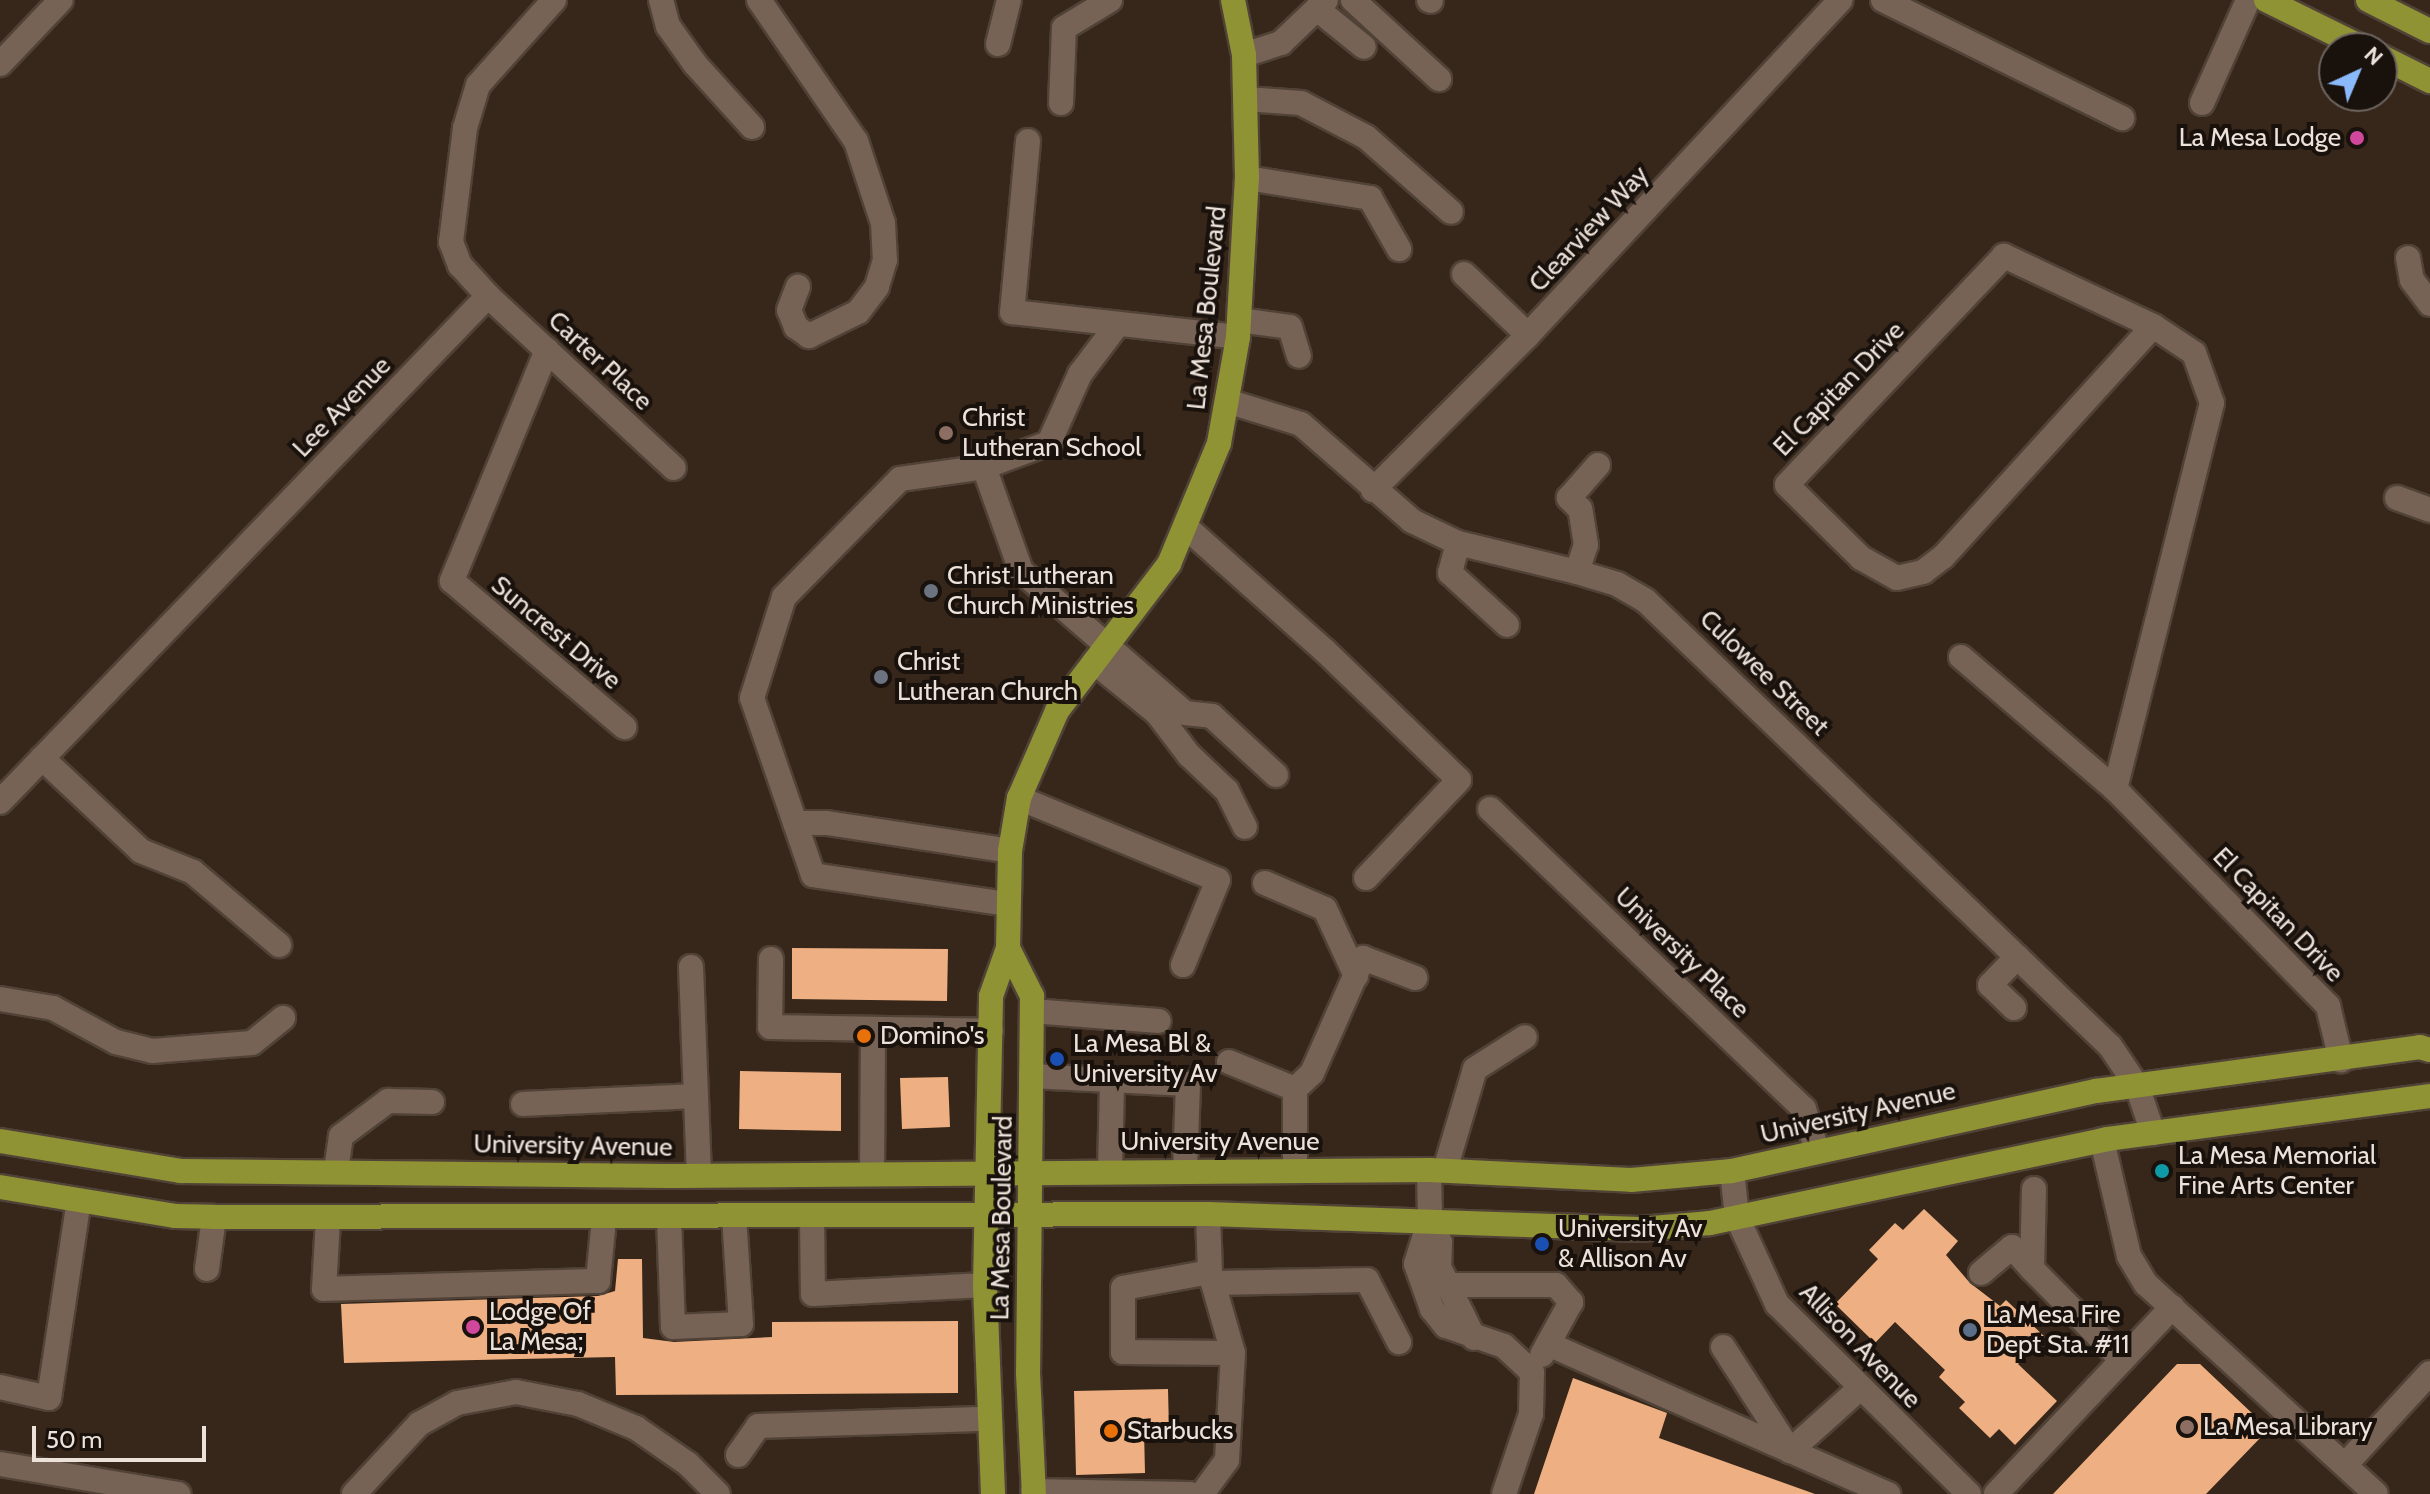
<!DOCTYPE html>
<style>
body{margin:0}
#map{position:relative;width:2430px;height:1494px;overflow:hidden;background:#37261a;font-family:Cabin,sans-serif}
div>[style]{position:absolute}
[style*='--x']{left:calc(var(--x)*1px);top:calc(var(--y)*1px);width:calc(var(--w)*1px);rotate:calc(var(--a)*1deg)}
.building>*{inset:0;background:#eeb082}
.roads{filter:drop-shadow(2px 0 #504237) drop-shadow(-2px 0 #504237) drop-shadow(0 2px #504237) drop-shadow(0 -2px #504237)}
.minor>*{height:24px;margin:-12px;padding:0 12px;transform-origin:12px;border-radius:12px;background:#776355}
.major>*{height:24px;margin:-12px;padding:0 12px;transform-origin:12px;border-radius:12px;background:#909333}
.dots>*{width:22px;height:22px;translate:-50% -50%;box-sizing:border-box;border:4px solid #18110c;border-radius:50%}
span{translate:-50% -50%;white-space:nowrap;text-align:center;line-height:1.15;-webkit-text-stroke:8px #18110c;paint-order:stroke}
.poi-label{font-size:26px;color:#ede2da}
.right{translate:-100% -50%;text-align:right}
.left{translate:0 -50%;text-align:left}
.street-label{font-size:26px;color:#ede2da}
.north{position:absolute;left:2318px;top:32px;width:80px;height:80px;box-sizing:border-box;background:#18110c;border:2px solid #6d655e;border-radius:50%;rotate:44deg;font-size:22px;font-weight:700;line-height:32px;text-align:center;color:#ede2da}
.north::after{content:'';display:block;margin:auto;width:28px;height:36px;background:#8abafc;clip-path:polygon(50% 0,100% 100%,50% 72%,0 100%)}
.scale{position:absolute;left:32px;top:1426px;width:174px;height:36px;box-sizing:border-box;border:4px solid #ede2da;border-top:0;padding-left:10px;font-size:24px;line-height:28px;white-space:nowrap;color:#ede2da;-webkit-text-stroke:6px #18110c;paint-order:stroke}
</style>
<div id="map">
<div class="building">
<i style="clip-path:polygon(792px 948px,948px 949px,947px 1001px,792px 999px)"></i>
<i style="clip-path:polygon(740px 1071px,841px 1073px,841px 1131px,739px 1129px)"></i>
<i style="clip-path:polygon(948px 1077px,950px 1127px,902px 1129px,900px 1078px)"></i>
<i style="clip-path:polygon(1924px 1209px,1958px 1241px,1946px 1255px,1970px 1283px,2000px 1306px,2006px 1300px,2045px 1337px,2018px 1364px,2057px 1401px,2015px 1445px,1999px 1429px,1990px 1438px,1959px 1408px,1965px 1402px,1939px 1377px,1945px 1370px,1895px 1322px,1875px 1343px,1835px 1304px,1878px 1259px,1869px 1250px,1895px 1223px,1903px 1230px)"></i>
<i style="clip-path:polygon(618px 1259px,642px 1259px,643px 1338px,674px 1342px,772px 1337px,772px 1322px,958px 1321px,958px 1393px,616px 1395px,615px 1357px,344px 1363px,341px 1304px,598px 1296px,615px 1291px)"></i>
<i style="clip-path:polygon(2177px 1364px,2200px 1364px,2255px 1416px,2250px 1421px,2264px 1434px,2206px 1494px,2053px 1494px)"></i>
<i style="clip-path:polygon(1573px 1378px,1667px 1413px,1659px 1438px,1815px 1494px,1534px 1494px)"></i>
<i style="clip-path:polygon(1168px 1389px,1169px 1430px,1144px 1430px,1145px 1473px,1076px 1475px,1074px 1391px)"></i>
</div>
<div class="roads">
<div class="minor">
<i style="--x:554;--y:0;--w:114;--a:131.8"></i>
<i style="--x:478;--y:85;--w:45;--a:106.8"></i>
<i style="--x:465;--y:128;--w:115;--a:97"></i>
<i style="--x:451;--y:242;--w:25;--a:69"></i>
<i style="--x:460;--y:265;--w:42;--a:47.9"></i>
<i style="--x:488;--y:296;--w:253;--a:42.8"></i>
<i style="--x:661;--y:0;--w:27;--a:75"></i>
<i style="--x:668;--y:26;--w:47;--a:54.6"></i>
<i style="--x:695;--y:64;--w:85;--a:47.9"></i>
<i style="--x:759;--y:0;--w:171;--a:55.5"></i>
<i style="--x:856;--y:141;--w:86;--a:71.8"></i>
<i style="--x:883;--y:223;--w:37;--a:87"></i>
<i style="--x:885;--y:260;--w:28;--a:107"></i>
<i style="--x:877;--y:287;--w:31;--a:127"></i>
<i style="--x:858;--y:312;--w:55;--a:153.9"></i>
<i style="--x:809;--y:336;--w:16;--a:-145"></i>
<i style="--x:796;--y:327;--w:18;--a:-112"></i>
<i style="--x:789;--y:310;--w:25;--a:-69"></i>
<i style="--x:1353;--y:0;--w:117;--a:42.6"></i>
<i style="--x:1429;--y:0;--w:2;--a:27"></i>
<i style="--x:1883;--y:0;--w:267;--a:26.3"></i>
<i style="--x:1317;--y:9;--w:60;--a:39"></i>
<i style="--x:998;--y:44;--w:45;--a:-76"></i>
<i style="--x:1244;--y:55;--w:39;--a:-18"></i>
<i style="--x:1281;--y:43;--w:62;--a:-43.7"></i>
<i style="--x:0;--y:64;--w:88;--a:-46.4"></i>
<i style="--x:1246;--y:99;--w:55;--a:4.2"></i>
<i style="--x:1301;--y:103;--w:73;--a:27.6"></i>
<i style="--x:1366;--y:137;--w:113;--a:41.4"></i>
<i style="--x:1061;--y:103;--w:75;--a:-87.7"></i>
<i style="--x:1064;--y:28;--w:54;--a:-31.3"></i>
<i style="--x:2202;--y:103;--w:113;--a:-65.9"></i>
<i style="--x:1028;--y:141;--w:172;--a:95.3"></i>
<i style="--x:1012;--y:312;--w:227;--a:6.3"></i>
<i style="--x:1247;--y:178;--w:125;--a:9.2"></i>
<i style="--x:1370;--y:198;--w:59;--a:60.4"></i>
<i style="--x:2408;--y:258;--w:22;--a:80"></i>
<i style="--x:2412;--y:280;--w:30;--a:53"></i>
<i style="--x:1464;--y:274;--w:88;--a:43.6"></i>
<i style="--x:1239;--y:320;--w:51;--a:7.8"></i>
<i style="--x:1290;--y:327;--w:30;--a:73"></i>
<i style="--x:547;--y:350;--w:250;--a:112.4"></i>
<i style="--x:452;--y:581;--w:226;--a:40.3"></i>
<i style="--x:1230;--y:402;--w:74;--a:17.2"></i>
<i style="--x:1301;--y:424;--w:147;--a:41.1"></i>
<i style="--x:1412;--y:521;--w:51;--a:25.6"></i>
<i style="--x:1458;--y:543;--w:122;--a:13.7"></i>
<i style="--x:1577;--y:572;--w:42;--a:16.7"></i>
<i style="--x:1617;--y:584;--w:32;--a:30"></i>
<i style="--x:1645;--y:600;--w:644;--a:43.81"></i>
<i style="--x:2110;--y:1046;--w:48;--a:56"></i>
<i style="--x:2137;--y:1086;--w:50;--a:71.2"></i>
<i style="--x:984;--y:467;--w:69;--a:-20.3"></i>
<i style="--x:1049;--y:443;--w:76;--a:-65.8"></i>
<i style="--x:1080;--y:374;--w:63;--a:-52.8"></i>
<i style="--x:1373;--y:490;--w:219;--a:-45"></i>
<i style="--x:1528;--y:335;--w:458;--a:-47"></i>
<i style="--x:2397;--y:498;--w:35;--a:20"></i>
<i style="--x:1188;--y:529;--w:182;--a:41.7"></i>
<i style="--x:1324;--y:650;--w:187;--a:43.9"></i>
<i style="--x:1459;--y:780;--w:135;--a:133.5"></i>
<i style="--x:1458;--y:543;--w:31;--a:105"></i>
<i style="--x:1450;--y:573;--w:77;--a:42.4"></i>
<i style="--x:1577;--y:572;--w:28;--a:-72"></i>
<i style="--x:1586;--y:545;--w:36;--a:-99"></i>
<i style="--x:1580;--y:509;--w:16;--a:-135"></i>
<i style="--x:1569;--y:498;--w:44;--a:-48.7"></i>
<i style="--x:1961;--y:657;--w:203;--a:40.6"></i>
<i style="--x:2115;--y:789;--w:304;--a:45.5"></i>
<i style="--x:2328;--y:1006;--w:56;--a:76.5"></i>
<i style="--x:1094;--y:662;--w:81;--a:39"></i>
<i style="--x:1157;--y:713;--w:53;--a:52.7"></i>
<i style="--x:1189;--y:755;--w:52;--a:43.5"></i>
<i style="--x:1227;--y:791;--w:40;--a:63.4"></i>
<i style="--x:42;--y:758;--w:136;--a:43.2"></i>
<i style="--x:141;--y:851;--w:56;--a:22"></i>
<i style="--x:193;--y:872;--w:113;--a:40.3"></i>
<i style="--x:2115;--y:789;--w:398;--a:-75.9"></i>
<i style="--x:2212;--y:403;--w:53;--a:-109.8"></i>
<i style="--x:2194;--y:353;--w:49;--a:-146.6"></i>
<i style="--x:2153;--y:326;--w:165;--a:-154.8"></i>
<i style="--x:2004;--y:256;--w:315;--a:133.5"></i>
<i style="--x:1787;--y:485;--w:104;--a:44.6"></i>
<i style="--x:1861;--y:558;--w:41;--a:29.1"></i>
<i style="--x:1897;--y:578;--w:27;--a:-13"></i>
<i style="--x:1923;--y:572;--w:25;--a:-37"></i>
<i style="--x:1943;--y:557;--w:312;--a:-47.7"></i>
<i style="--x:1019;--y:798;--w:215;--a:22.4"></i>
<i style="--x:1218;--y:880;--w:92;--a:112.4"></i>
<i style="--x:0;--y:802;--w:703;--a:-46.04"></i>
<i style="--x:1490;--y:809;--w:434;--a:43.7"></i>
<i style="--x:1804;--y:1109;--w:43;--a:72.4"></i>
<i style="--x:795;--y:823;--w:32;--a:0"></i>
<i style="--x:827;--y:823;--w:185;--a:8.7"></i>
<i style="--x:1265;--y:883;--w:65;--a:23.4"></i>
<i style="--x:1325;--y:909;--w:74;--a:65.2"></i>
<i style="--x:1007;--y:904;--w:196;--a:-171.5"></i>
<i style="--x:813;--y:875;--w:187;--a:-109"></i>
<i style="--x:752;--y:698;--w:106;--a:-72.4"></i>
<i style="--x:784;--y:597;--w:165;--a:-45.5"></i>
<i style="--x:900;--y:479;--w:85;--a:-8.1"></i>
<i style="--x:984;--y:467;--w:110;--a:70.4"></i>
<i style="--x:1021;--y:571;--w:217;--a:40.9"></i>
<i style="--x:1185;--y:713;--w:27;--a:6"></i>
<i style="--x:1212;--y:716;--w:87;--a:42.7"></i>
<i style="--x:771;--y:959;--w:68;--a:90.8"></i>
<i style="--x:770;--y:1027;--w:221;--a:1"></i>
<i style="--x:691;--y:967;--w:208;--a:87.8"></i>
<i style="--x:0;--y:999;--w:54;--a:9.6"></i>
<i style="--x:53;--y:1008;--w:72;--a:28.4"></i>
<i style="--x:116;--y:1042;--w:37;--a:14"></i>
<i style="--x:152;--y:1051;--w:100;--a:-4.6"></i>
<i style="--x:252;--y:1043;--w:40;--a:-39"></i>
<i style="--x:2014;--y:1008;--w:33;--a:-136"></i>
<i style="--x:1990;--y:985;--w:39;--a:-46"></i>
<i style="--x:1032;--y:1011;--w:127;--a:4.5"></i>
<i style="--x:1229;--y:1062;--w:71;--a:22.2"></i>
<i style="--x:1031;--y:1076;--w:157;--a:2.9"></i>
<i style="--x:1188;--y:1084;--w:86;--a:92"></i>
<i style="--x:523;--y:1104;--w:173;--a:-2.6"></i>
<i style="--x:2102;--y:1140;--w:119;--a:76.9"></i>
<i style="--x:2129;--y:1256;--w:33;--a:59"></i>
<i style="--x:2146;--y:1284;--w:311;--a:42.4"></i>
<i style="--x:1295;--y:1169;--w:80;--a:-90"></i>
<i style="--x:1295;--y:1089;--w:23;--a:-43"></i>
<i style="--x:1312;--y:1073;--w:126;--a:-66.1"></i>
<i style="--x:1363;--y:958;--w:56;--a:21"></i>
<i style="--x:1429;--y:1170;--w:49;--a:88.8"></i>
<i style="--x:1430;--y:1219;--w:25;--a:67"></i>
<i style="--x:1440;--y:1242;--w:25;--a:92"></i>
<i style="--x:1439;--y:1267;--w:79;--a:63.8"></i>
<i style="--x:1445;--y:1170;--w:105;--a:-73.5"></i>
<i style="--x:1475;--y:1069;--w:59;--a:-32.6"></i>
<i style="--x:336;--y:1171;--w:35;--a:-82"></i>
<i style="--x:341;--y:1136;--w:59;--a:-36.7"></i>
<i style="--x:388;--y:1101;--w:44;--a:1.3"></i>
<i style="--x:1110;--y:1171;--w:91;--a:-88.7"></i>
<i style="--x:1732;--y:1171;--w:46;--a:83.8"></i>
<i style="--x:1737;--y:1217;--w:96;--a:65.3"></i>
<i style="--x:1777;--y:1304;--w:270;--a:44.7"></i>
<i style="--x:872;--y:1173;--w:144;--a:-89.6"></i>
<i style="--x:2034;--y:1189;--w:80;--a:91.4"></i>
<i style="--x:2032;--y:1269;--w:128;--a:45.3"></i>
<i style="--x:812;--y:1216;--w:78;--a:89.3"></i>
<i style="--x:813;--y:1294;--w:172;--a:-3"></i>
<i style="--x:669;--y:1218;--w:109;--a:87.9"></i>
<i style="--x:673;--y:1327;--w:68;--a:-2.5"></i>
<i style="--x:741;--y:1324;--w:107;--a:-93.7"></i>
<i style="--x:1430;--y:1219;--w:47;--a:107.3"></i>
<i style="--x:1416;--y:1264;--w:48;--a:70.4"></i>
<i style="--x:1432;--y:1309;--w:22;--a:51"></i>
<i style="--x:1446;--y:1326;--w:61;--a:19"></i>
<i style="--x:1504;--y:1346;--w:38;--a:43"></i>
<i style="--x:1532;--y:1372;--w:42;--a:91.4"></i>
<i style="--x:1531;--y:1414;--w:84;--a:108.6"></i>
<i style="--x:328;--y:1220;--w:69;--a:93.3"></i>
<i style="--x:324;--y:1289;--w:274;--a:-1.7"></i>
<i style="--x:598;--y:1281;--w:62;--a:-84.5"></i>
<i style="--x:207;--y:1269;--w:52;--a:-82.3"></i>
<i style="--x:1210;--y:1272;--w:88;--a:169.6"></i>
<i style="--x:1123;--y:1288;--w:64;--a:90"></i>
<i style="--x:1123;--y:1352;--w:110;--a:0.5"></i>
<i style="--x:1981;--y:1273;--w:40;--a:-40"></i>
<i style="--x:2012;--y:1247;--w:30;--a:48"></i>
<i style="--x:1213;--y:1283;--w:154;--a:-1.1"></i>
<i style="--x:1367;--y:1280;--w:70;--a:62.7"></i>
<i style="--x:1445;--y:1285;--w:111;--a:0"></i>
<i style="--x:1556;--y:1285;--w:23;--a:49"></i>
<i style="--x:1571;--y:1302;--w:60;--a:118.7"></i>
<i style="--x:1548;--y:1344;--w:372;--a:23.8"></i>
<i style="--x:1723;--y:1347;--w:124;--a:57.2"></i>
<i style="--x:1790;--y:1451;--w:93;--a:-41.9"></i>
<i style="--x:0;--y:1387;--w:50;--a:12.7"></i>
<i style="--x:49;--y:1398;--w:200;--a:-81.4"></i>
<i style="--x:738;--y:1455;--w:35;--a:-55"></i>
<i style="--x:758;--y:1426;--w:229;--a:-1.8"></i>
<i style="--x:0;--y:1464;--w:181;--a:9.6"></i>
<i style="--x:2345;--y:1465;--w:125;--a:-47.3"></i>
<i style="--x:1033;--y:1491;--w:157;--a:1.1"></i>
<i style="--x:354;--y:1494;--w:96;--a:-47.1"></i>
<i style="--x:419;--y:1424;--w:43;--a:-28.9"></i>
<i style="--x:457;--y:1403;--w:60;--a:-10.6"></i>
<i style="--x:516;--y:1392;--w:63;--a:11"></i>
<i style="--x:578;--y:1404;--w:63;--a:22.5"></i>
<i style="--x:636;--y:1428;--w:63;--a:34.7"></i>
<i style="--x:688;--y:1464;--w:42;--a:45"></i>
<i style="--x:1202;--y:1494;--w:42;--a:-53.7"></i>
<i style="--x:1227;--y:1460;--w:107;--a:-86.8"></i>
<i style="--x:1233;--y:1353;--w:84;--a:-105.9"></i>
<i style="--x:1210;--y:1272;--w:58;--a:-92"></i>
<i style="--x:1996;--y:1494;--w:257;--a:-46.7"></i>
</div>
<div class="major">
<i style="--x:2266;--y:0;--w:108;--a:26.3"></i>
<i style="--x:2368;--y:0;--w:69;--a:26.6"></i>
<i style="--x:2382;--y:57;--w:54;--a:26.6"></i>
<i style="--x:1008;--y:948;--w:54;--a:63.4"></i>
<i style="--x:1032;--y:996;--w:377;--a:90.6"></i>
<i style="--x:1028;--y:1373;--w:121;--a:87.2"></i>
<i style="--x:0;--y:1141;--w:183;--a:9.4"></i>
<i style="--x:181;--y:1171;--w:487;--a:0.6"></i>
<i style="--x:668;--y:1176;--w:761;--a:-0.45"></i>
<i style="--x:1429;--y:1170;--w:202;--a:2.8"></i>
<i style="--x:1631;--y:1180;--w:101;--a:-5.1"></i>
<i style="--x:1732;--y:1171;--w:373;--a:-12.4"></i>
<i style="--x:2096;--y:1091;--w:327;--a:-7.7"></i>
<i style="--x:2420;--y:1047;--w:10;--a:17"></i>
<i style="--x:0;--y:1187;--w:177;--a:9.4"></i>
<i style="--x:175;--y:1216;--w:39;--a:1"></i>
<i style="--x:214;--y:1217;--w:994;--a:-0.17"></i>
<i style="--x:1208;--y:1214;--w:432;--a:2"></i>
<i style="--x:1640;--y:1229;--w:70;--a:-4.9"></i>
<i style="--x:1710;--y:1223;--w:406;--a:-11.9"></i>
<i style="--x:2107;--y:1139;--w:326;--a:-7.6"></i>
<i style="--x:993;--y:1494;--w:209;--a:-92.2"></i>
<i style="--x:985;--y:1285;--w:289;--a:-88.8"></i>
<i style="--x:991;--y:996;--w:51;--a:-70.5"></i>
<i style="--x:1008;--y:948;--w:97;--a:-88.8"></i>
<i style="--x:1010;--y:851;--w:54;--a:-80.4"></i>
<i style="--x:1019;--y:798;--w:95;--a:-66.4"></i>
<i style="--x:1057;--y:711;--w:185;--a:-52.7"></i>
<i style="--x:1169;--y:564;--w:131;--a:-67.5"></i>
<i style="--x:1219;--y:443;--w:108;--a:-79.8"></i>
<i style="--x:1238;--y:337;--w:159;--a:-86.8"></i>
<i style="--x:1247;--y:178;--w:123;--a:-91.4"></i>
<i style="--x:1244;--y:55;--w:56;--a:-101.3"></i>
</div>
</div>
<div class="dots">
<i style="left:2357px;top:138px;background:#d1479c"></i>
<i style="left:946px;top:433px;background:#8d6e63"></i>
<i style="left:931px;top:591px;background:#6b7280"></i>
<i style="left:881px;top:677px;background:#6b7280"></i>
<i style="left:864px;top:1036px;background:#e8710a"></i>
<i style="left:1057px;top:1059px;background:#1a4fb4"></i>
<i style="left:2162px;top:1171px;background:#0f9aa8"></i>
<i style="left:1542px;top:1244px;background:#1a4fb4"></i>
<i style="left:473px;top:1327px;background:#d1479c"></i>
<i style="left:1970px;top:1330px;background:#5c6f8a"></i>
<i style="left:2187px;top:1427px;background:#8d6e63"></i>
<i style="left:1111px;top:1431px;background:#e8710a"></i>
</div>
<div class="poi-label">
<span class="right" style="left:2341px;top:138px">La Mesa Lodge</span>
<span class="left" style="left:962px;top:433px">Christ<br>Lutheran School</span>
<span class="left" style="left:947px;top:591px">Christ Lutheran<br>Church Ministries</span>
<span class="left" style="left:897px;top:677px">Christ<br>Lutheran Church</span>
<span class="left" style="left:880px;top:1036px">Domino's</span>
<span class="left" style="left:1073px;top:1059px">La Mesa Bl &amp;<br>University Av</span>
<span class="left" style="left:2178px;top:1171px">La Mesa Memorial<br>Fine Arts Center</span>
<span class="left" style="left:1558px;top:1244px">University Av<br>&amp; Allison Av</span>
<span class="left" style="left:489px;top:1327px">Lodge Of<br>La Mesa;</span>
<span class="left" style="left:1986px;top:1330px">La Mesa Fire<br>Dept Sta. #11</span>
<span class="left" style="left:2203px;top:1427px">La Mesa Library</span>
<span class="left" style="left:1127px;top:1431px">Starbucks</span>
</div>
<div class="street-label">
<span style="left:1589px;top:229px;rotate:-47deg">Clearview Way</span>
<span style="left:1207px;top:308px;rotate:-84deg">La Mesa Boulevard</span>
<span style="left:600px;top:361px;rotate:43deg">Carter Place</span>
<span style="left:1839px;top:389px;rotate:-46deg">El Capitan Drive</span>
<span style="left:342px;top:407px;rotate:-46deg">Lee Avenue</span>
<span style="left:556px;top:633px;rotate:40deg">Suncrest Drive</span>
<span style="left:1764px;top:673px;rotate:44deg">Culowee Street</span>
<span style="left:2278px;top:915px;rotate:46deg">El Capitan Drive</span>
<span style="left:1682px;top:953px;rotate:44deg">University Place</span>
<span style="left:1858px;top:1113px;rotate:-13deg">University Avenue</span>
<span style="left:1220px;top:1142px">University Avenue</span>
<span style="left:573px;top:1146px;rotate:1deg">University Avenue</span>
<span style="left:1002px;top:1218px;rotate:-89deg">La Mesa Boulevard</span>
<span style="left:1860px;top:1346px;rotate:46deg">Allison Avenue</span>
</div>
<div class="north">N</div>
<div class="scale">50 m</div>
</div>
